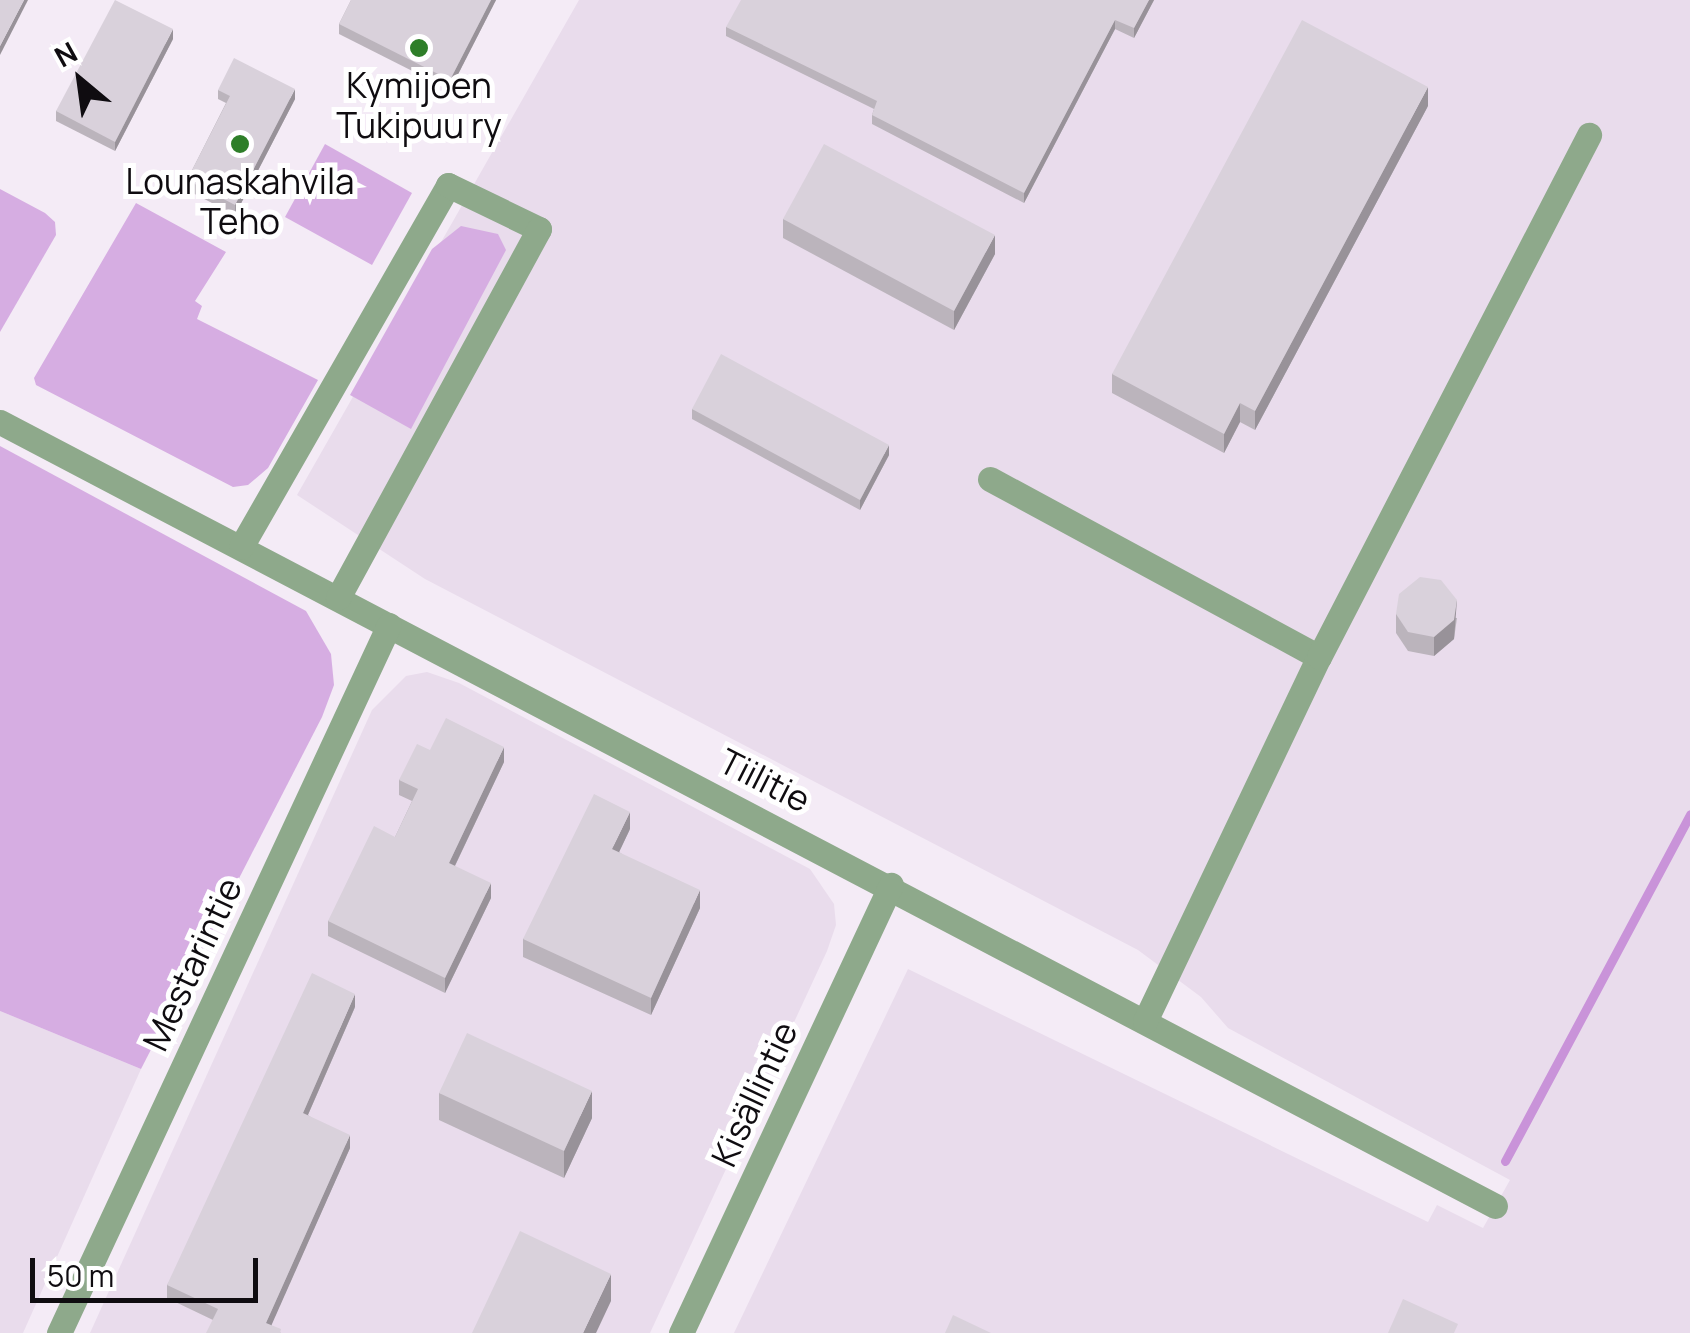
<!DOCTYPE html>
<meta charset="utf-8">
<style>
body{margin:0}
#map{position:relative;width:1690px;height:1333px;overflow:hidden;background:#f4ebf6;font-family:Manrope,sans-serif}
div>[style]{position:absolute}
[style*='--x']{left:calc(var(--x)*1px);top:calc(var(--y)*1px);width:calc(var(--w)*1px);rotate:calc(var(--a)*1deg)}
.built>*{inset:0;background:#e9dcec}
.green>*{inset:0;background:#d6ade2}
.stream>*{height:9px;margin:-4.5px;padding:0 4.5px;transform-origin:4.5px;border-radius:4.5px;background:#c993d9}
.minor>*{height:25px;margin:-12.5px;padding:0 12.5px;transform-origin:12.5px;border-radius:12.5px;background:#8ea98b}
.wall>*{inset:0;background:#bbb4bc}
.shaded-wall>*{inset:0;background:#989299}
.building>*{inset:0;background:#d9d1db}
.dots>*{width:28px;height:28px;translate:-50% -50%;box-sizing:border-box;border:5px solid #fff;border-radius:50%}
span{translate:-50% -50%;white-space:nowrap;text-align:center;line-height:1.15;-webkit-text-stroke:10px #fff;paint-order:stroke}
.poi-label{font-size:35px;color:#0f0c10}
.street-label{font-size:35px;color:#0f0c10}
.north{position:absolute;left:30px;top:30px;width:100px;height:100px;-webkit-text-stroke:8px #fff;paint-order:stroke;rotate:331deg;font-size:28px;font-weight:700;line-height:40px;text-align:center;color:#0f0c10}
.north::after{content:'';display:block;margin:auto;width:35px;height:45px;background:#0f0c10;clip-path:polygon(50% 0,100% 100%,50% 72%,0 100%)}
.scale{position:absolute;left:30px;top:1258px;width:228px;height:45px;box-sizing:border-box;border:5px solid #0f0c10;border-top:0;padding-left:12px;font-size:30px;line-height:35px;white-space:nowrap;color:#0f0c10;-webkit-text-stroke:8px #fff;paint-order:stroke}
</style>
<div id="map">
<div class="built">
<i style="clip-path:polygon(579px 0,1690px 0,1690px 1333px,734px 1333px,908px 969px,1428px 1222px,1437px 1205px,1483px 1228px,1510px 1180px,1228px 1028px,1201px 997px,1138px 950px,425px 579px,297px 495px)"></i>
<i style="clip-path:polygon(427px 672px,459px 683px,810px 869px,834px 904px,836px 925px,827px 951px,650px 1333px,90px 1333px,372px 710px,406px 676px)"></i>
<i style="clip-path:polygon(0 1011px,141px 1069px,23px 1333px,0 1333px)"></i>
</div>
<div class="green">
<i style="clip-path:polygon(325px 144px,412px 193px,372px 265px,285px 217px)"></i>
<i style="clip-path:polygon(0 189px,45px 213px,55px 222px,56px 235px,0 332px)"></i>
<i style="clip-path:polygon(136px 203px,226px 252px,195px 301px,202px 306px,197px 319px,318px 380px,268px 468px,248px 485px,233px 487px,36px 385px,34px 378px)"></i>
<i style="clip-path:polygon(461px 226px,498px 234px,506px 250px,411px 429px,350px 395px,432px 249px)"></i>
<i style="clip-path:polygon(0 446px,306px 611px,331px 654px,334px 685px,322px 717px,141px 1069px,0 1011px)"></i>
</div>
<div class="stream">
<i style="--x:1505;--y:1161;--w:393;--a:-61.9"></i>
</div>
<div class="minor">
<i style="--x:0;--y:422;--w:1688;--a:27.67"></i>
<i style="--x:990;--y:479;--w:374;--a:28.4"></i>
<i style="--x:241;--y:547;--w:417;--a:-60.2"></i>
<i style="--x:448;--y:185;--w:101;--a:25.8"></i>
<i style="--x:539;--y:229;--w:420;--a:118.6"></i>
<i style="--x:1145;--y:1021;--w:403;--a:-64.5"></i>
<i style="--x:1319;--y:657;--w:588;--a:-62.65"></i>
<i style="--x:59;--y:1333;--w:781;--a:-65.01"></i>
<i style="--x:681;--y:1333;--w:495;--a:-64.9"></i>
</div>
<div class="wall">
<i style="clip-path:polygon(351px 0,496px 0,450px 90px,339px 34px,339px 24px)"></i>
<i style="clip-path:polygon(1154px 0,1134px 38px,1115px 29px,1024px 203px,872px 124px,872px 115px,874px 109px,726px 36px,726px 27px)"></i>
<i style="clip-path:polygon(173px 39px,115px 151px,56px 121px,56px 111px)"></i>
<i style="clip-path:polygon(218px 90px,295px 99px,235px 215px,187px 190px,187px 180px,226px 103px,218px 99px)"></i>
<i style="clip-path:polygon(1428px 106px,1255px 430px,1240px 422px,1224px 453px,1112px 393px,1112px 374px)"></i>
<i style="clip-path:polygon(783px 219px,995px 254px,954px 330px,783px 238px)"></i>
<i style="clip-path:polygon(692px 409px,889px 455px,860px 510px,692px 419px)"></i>
<i style="clip-path:polygon(1396px 614px,1457px 618px,1454px 639px,1434px 656px,1408px 651px,1396px 633px)"></i>
<i style="clip-path:polygon(430px 750px,504px 762px,455px 866px,491px 898px,445px 993px,328px 936px,328px 921px,395px 837px,412px 801px,399px 795px,399px 780px)"></i>
<i style="clip-path:polygon(630px 829px,619px 852px,700px 908px,651px 1015px,523px 957px,523px 939px)"></i>
<i style="clip-path:polygon(355px 1007px,308px 1115px,350px 1148px,271px 1325px,281px 1333px,213px 1320px,167px 1298px,167px 1285px)"></i>
<i style="clip-path:polygon(439px 1093px,592px 1118px,564px 1178px,439px 1120px)"></i>
</div>
<div class="shaded-wall">
<i style="clip-path:polygon(24px 0,28px 0,0 55px,0 46px)"></i>
<i style="clip-path:polygon(491px 0,496px 0,450px 90px,450px 80px)"></i>
<i style="clip-path:polygon(1149px 0,1154px 0,1134px 38px,1134px 28px)"></i>
<i style="clip-path:polygon(1115px 20px,1115px 29px,1024px 203px,1024px 193px)"></i>
<i style="clip-path:polygon(173px 29px,173px 39px,115px 151px,115px 142px)"></i>
<i style="clip-path:polygon(1428px 87px,1428px 106px,1255px 430px,1255px 411px)"></i>
<i style="clip-path:polygon(295px 89px,295px 99px,235px 215px,235px 205px)"></i>
<i style="clip-path:polygon(995px 235px,995px 254px,954px 330px,954px 311px)"></i>
<i style="clip-path:polygon(1240px 403px,1240px 422px,1224px 453px,1224px 434px)"></i>
<i style="clip-path:polygon(889px 445px,889px 455px,860px 510px,860px 500px)"></i>
<i style="clip-path:polygon(1457px 600px,1454px 639px,1434px 656px,1434px 637px)"></i>
<i style="clip-path:polygon(504px 747px,504px 762px,449px 878px,449px 863px)"></i>
<i style="clip-path:polygon(630px 812px,630px 829px,612px 867px,612px 849px)"></i>
<i style="clip-path:polygon(491px 883px,491px 898px,445px 993px,445px 978px)"></i>
<i style="clip-path:polygon(700px 890px,700px 908px,651px 1015px,651px 998px)"></i>
<i style="clip-path:polygon(355px 994px,355px 1007px,303px 1126px,303px 1113px)"></i>
<i style="clip-path:polygon(592px 1091px,592px 1118px,564px 1178px,564px 1151px)"></i>
<i style="clip-path:polygon(350px 1135px,350px 1148px,268px 1333px,266px 1323px)"></i>
<i style="clip-path:polygon(611px 1274px,611px 1301px,596px 1333px,583px 1333px)"></i>
</div>
<div class="building">
<i style="clip-path:polygon(0 0,24px 0,0 46px)"></i>
<i style="clip-path:polygon(115px 0,173px 29px,115px 142px,56px 111px)"></i>
<i style="clip-path:polygon(351px 0,491px 0,450px 80px,339px 24px)"></i>
<i style="clip-path:polygon(741px 0,1149px 0,1134px 28px,1115px 20px,1024px 193px,872px 115px,877px 101px,726px 27px)"></i>
<i style="clip-path:polygon(1302px 20px,1428px 87px,1255px 411px,1240px 403px,1224px 434px,1112px 374px)"></i>
<i style="clip-path:polygon(234px 58px,295px 89px,235px 205px,187px 180px,230px 96px,218px 90px)"></i>
<i style="clip-path:polygon(824px 144px,995px 235px,954px 311px,783px 219px)"></i>
<i style="clip-path:polygon(721px 354px,889px 445px,860px 500px,692px 409px)"></i>
<i style="clip-path:polygon(1420px 577px,1441px 580px,1457px 600px,1454px 620px,1434px 637px,1408px 632px,1396px 614px,1399px 594px)"></i>
<i style="clip-path:polygon(446px 718px,504px 747px,449px 863px,491px 883px,445px 978px,328px 921px,374px 826px,395px 837px,418px 789px,399px 780px,417px 744px,430px 750px)"></i>
<i style="clip-path:polygon(594px 794px,630px 812px,612px 849px,700px 890px,651px 998px,523px 939px)"></i>
<i style="clip-path:polygon(312px 973px,355px 994px,303px 1113px,350px 1135px,266px 1323px,281px 1329px,280px 1333px,206px 1333px,218px 1309px,167px 1285px)"></i>
<i style="clip-path:polygon(467px 1033px,592px 1091px,564px 1151px,439px 1093px)"></i>
<i style="clip-path:polygon(520px 1231px,611px 1274px,583px 1333px,472px 1333px)"></i>
<i style="clip-path:polygon(1403px 1299px,1458px 1324px,1454px 1333px,1388px 1333px)"></i>
<i style="clip-path:polygon(953px 1315px,991px 1333px,945px 1333px)"></i>
</div>
<div class="dots">
<i style="left:419px;top:48px;background:#2e7e29"></i>
<i style="left:240px;top:144px;background:#2e7e29"></i>
</div>
<div class="poi-label">
<span style="left:419px;top:105px">Kymijoen<br>Tukipuu ry</span>
<span style="left:240px;top:201px">Lounaskahvila<br>Teho</span>
</div>
<div class="street-label">
<span style="left:765px;top:780px;rotate:27deg">Tiilitie</span>
<span style="left:192px;top:964px;rotate:-65deg">Mestarintie</span>
<span style="left:754px;top:1094px;rotate:-65deg">Kisällintie</span>
</div>
<div class="north">N</div>
<div class="scale">50 m</div>
</div>
